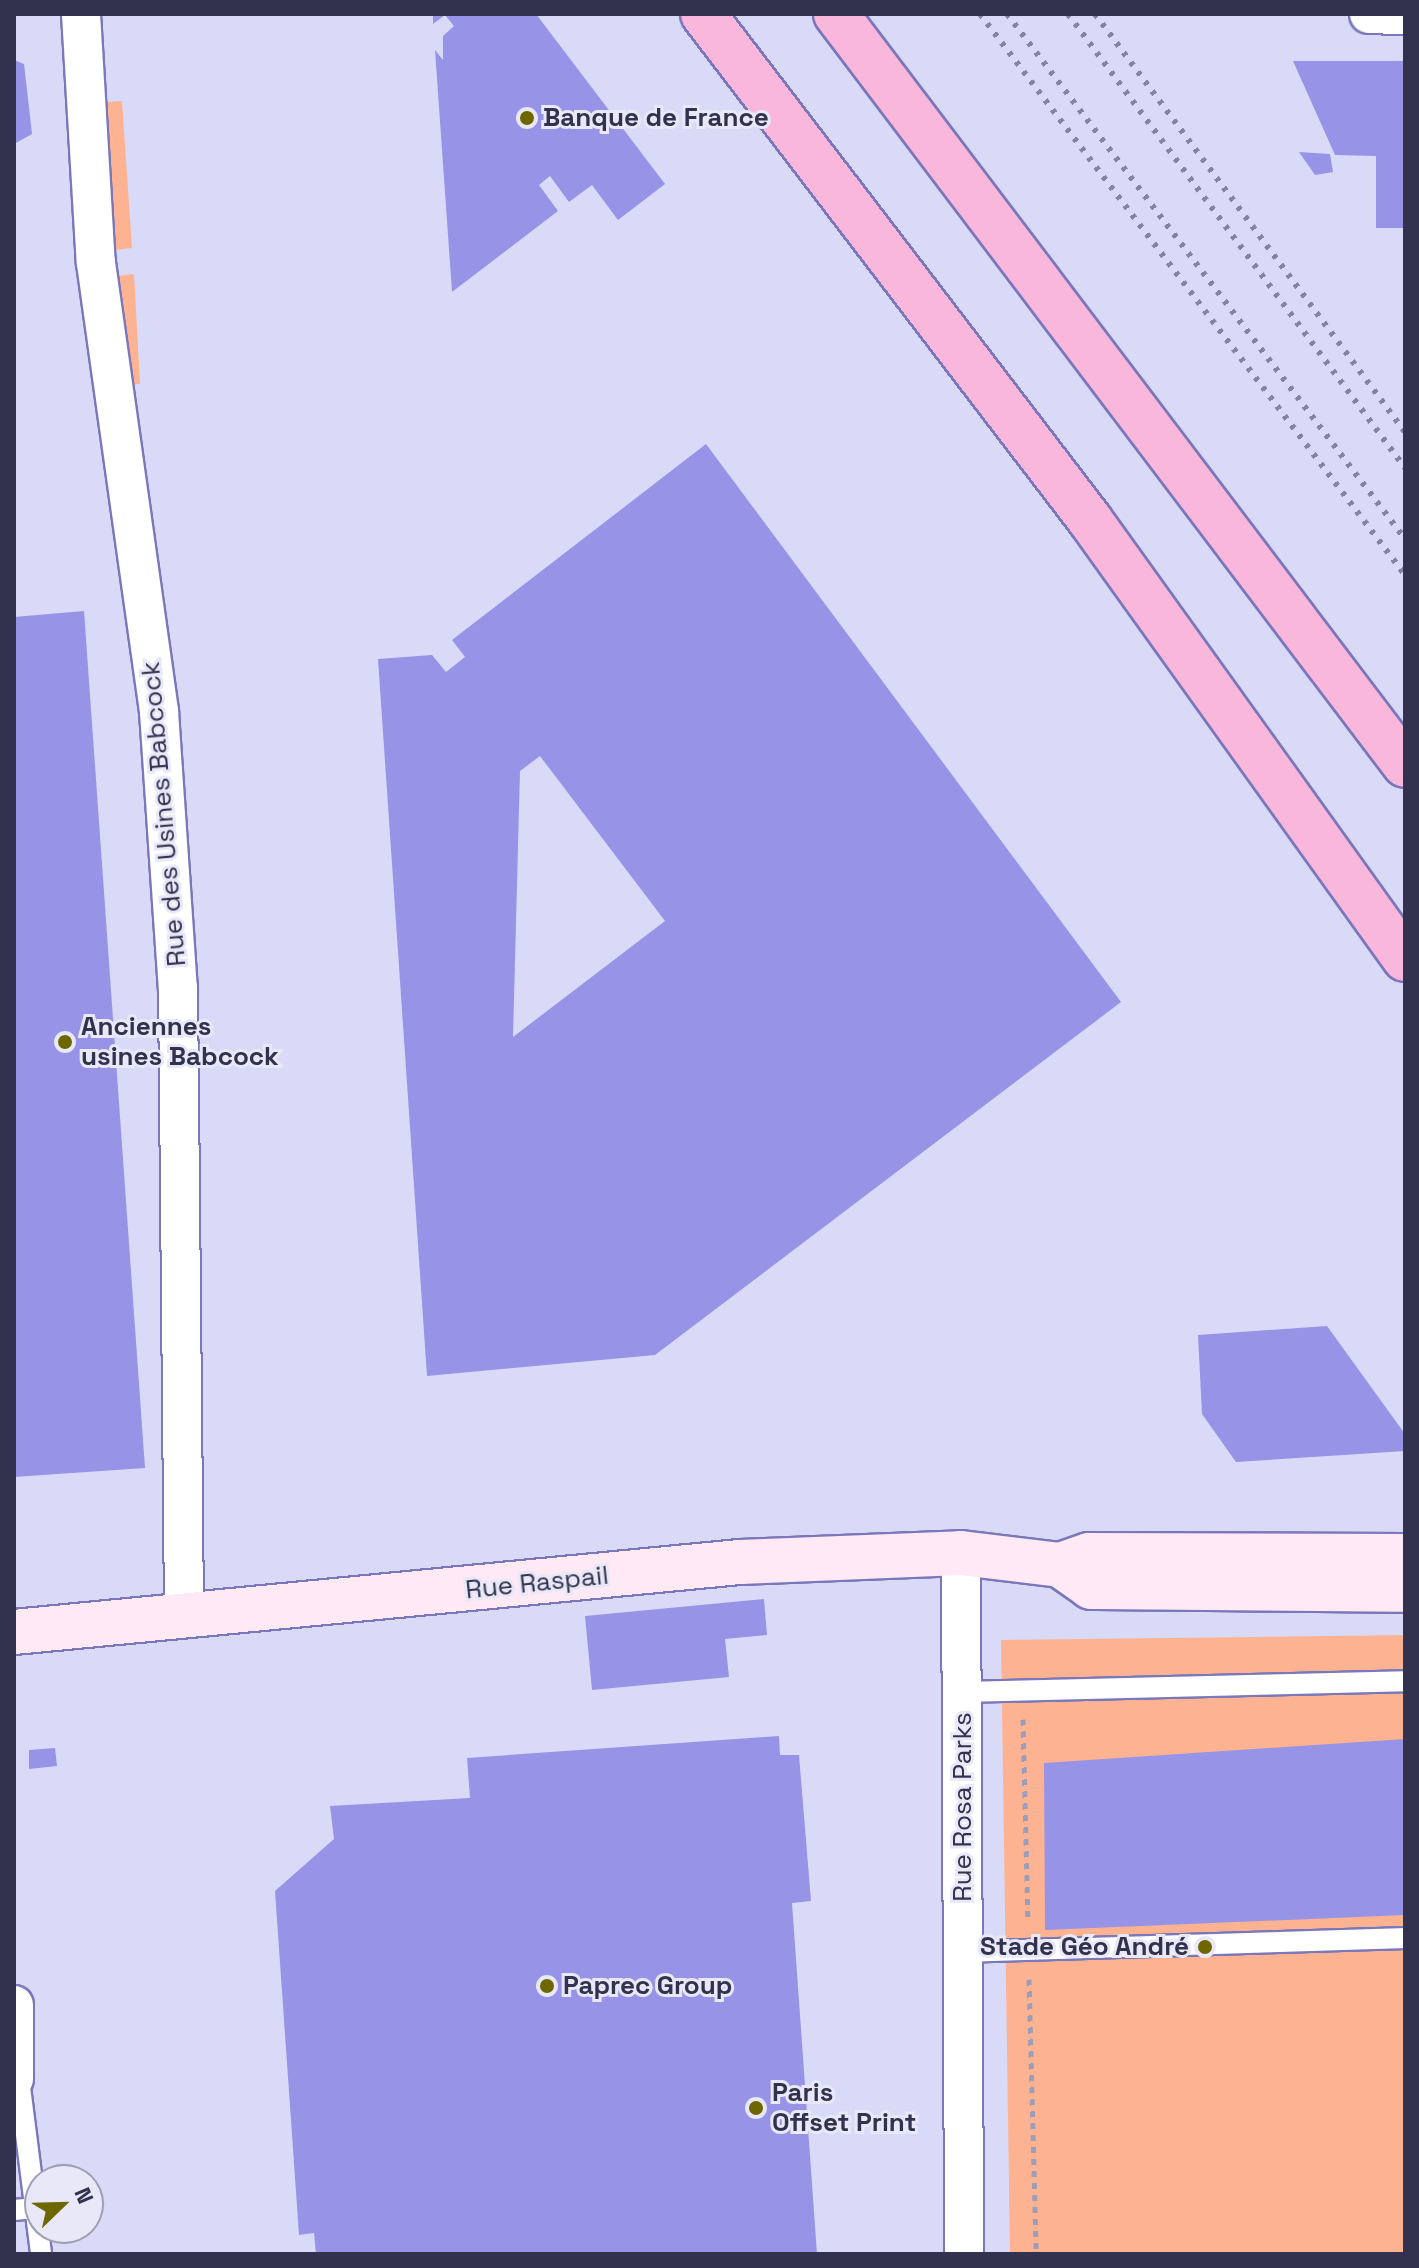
<!DOCTYPE html>
<meta charset="utf-8">
<style>
body{margin:0}
#map{position:relative;width:1419px;height:2268px;overflow:hidden;background:#d9daf7;font-family:"Space Grotesk",sans-serif}
div>[style]{position:absolute}
[style*='--x']{left:calc(var(--x)*1px);top:calc(var(--y)*1px);width:calc(var(--w)*1px);rotate:calc(var(--a)*1deg)}
.green>*{inset:0;background:#fdb392}
.building>*{inset:0;background:#9793e7}
.path>*{height:5px;margin-top:-2.5px;transform-origin:0;background:repeating-linear-gradient(90deg,#9c9db9 0 6px,transparent 0 12px)}
.roads{filter:drop-shadow(2px 0 #7a77ba) drop-shadow(-2px 0 #7a77ba) drop-shadow(0 2px #7a77ba) drop-shadow(0 -2px #7a77ba)}
.lane>*{height:20px;margin:-10px;padding:0 10px;transform-origin:10px;border-radius:10px;background:#fff}
.street>*{height:38px;margin:-19px;padding:0 19px;transform-origin:19px;border-radius:19px;background:#fff}
.secondary>*{height:44px;margin:-22px;padding:0 22px;transform-origin:22px;border-radius:22px;background:#fee9f4}
.highway>*{height:44px;margin:-22px;padding:0 22px;transform-origin:22px;border-radius:22px;background:#fab7dc}
.rail>*{height:6px;margin-top:-3px;transform-origin:0;background:repeating-linear-gradient(90deg,#8484a1 0 4px,transparent 0 12px)}
.dots>*{width:22px;height:22px;translate:-50% -50%;box-sizing:border-box;border:4px solid #e8e8f8;border-radius:50%}
span{translate:-50% -50%;white-space:nowrap;text-align:center;line-height:1.15;-webkit-text-stroke:6px #e8e8f8;paint-order:stroke}
.poi-label{font-size:26px;color:#33324e;font-weight:700}
.left{translate:0 -50%;text-align:left}
.right{translate:-100% -50%;text-align:right}
.street-label{font-size:26px;color:#33324e}
.frame{position:absolute;inset:0;border:16px solid #33324e;pointer-events:none}
.north{position:absolute;left:24px;top:2164px;width:80px;height:80px;box-sizing:border-box;background:#e8e8f8;border:2px solid #a09fb4;border-radius:50%;rotate:67deg;font-size:22px;font-weight:700;line-height:32px;text-align:center;color:#33324e}
.north::after{content:'';display:block;margin:auto;width:28px;height:36px;background:#6e6700;clip-path:polygon(50% 0,100% 100%,50% 72%,0 100%)}
</style>
<div id="map">
<div class="green">
<i style="clip-path:polygon(122px 101px,132px 248px,115px 250px,106px 102px)"></i>
<i style="clip-path:polygon(134px 274px,140px 384px,134px 384px,116px 276px)"></i>
<i style="clip-path:polygon(1405px 1635px,1405px 2254px,1010px 2254px,1001px 1640px)"></i>
</div>
<div class="building">
<i style="clip-path:polygon(433px 14px,536px 14px,665px 184px,618px 220px,592px 185px,569px 202px,550px 176px,539px 185px,558px 211px,452px 292px,435px 50px,443px 60px,443px 36px,454px 26px,445px 15px,433px 24px)"></i>
<i style="clip-path:polygon(14px 60px,24px 64px,32px 134px,14px 144px)"></i>
<i style="clip-path:polygon(1293px 61px,1405px 61px,1405px 228px,1376px 228px,1376px 156px,1335px 155px)"></i>
<i style="clip-path:polygon(1299px 152px,1330px 154px,1333px 172px,1315px 175px)"></i>
<i style="clip-path:polygon(evenodd,706px 444px,1121px 1002px,655px 1355px,427px 1376px,378px 659px,432px 655px,446px 672px,465px 657px,452px 640px,706px 444px,540px 756px,665px 921px,513px 1037px,520px 771px,540px 756px)"></i>
<i style="clip-path:polygon(84px 611px,145px 1468px,14px 1477px,14px 617px)"></i>
<i style="clip-path:polygon(1327px 1326px,1405px 1434px,1405px 1451px,1236px 1462px,1202px 1414px,1198px 1335px)"></i>
<i style="clip-path:polygon(764px 1599px,767px 1635px,725px 1639px,729px 1677px,592px 1690px,585px 1616px)"></i>
<i style="clip-path:polygon(779px 1736px,780px 1755px,799px 1755px,811px 1901px,792px 1903px,817px 2254px,316px 2254px,314px 2233px,299px 2235px,275px 1891px,334px 1839px,330px 1806px,470px 1798px,467px 1758px)"></i>
<i style="clip-path:polygon(1405px 1739px,1405px 1915px,1045px 1930px,1044px 1763px)"></i>
<i style="clip-path:polygon(55px 1748px,57px 1766px,29px 1769px,29px 1750px)"></i>
</div>
<div class="path">
<i style="--x:1023;--y:1719;--w:202;--a:88.6"></i>
<i style="--x:1029;--y:1979;--w:275;--a:88.5"></i>
</div>
<div class="roads">
<div class="lane">
<i style="--x:962;--y:1692;--w:443;--a:-1.4"></i>
<i style="--x:963;--y:1952;--w:442;--a:-1.8"></i>
<i style="--x:19;--y:2079;--w:176;--a:82.8"></i>
<i style="--x:14;--y:2210;--w:22;--a:-5"></i>
</div>
<div class="street">
<i style="--x:81;--y:14;--w:249;--a:86.6"></i>
<i style="--x:96;--y:263;--w:453;--a:82"></i>
<i style="--x:159;--y:712;--w:277;--a:86.1"></i>
<i style="--x:178;--y:988;--w:630;--a:89.45"></i>
<i style="--x:1369;--y:14;--w:36;--a:2"></i>
<i style="--x:961;--y:1553;--w:701;--a:89.75"></i>
<i style="--x:14;--y:2005;--w:74;--a:90"></i>
</div>
<div class="secondary">
<i style="--x:1060;--y:1565;--w:31;--a:-19"></i>
<i style="--x:1089;--y:1555;--w:316;--a:0.2"></i>
<i style="--x:14;--y:1632;--w:729;--a:-5.51"></i>
<i style="--x:740;--y:1562;--w:221;--a:-2.3"></i>
<i style="--x:961;--y:1553;--w:100;--a:6.9"></i>
<i style="--x:1060;--y:1565;--w:38;--a:35"></i>
<i style="--x:1091;--y:1587;--w:314;--a:0.5"></i>
</div>
<div class="highway">
<i style="--x:703;--y:14;--w:637;--a:52.59"></i>
<i style="--x:1090;--y:520;--w:540;--a:54.34"></i>
<i style="--x:836;--y:14;--w:942;--a:52.85"></i>
</div>
</div>
<div class="rail">
<i style="--x:980;--y:14;--w:704;--a:52.85"></i>
<i style="--x:1007;--y:14;--w:659;--a:52.83"></i>
<i style="--x:1068;--y:14;--w:565;--a:53.41"></i>
<i style="--x:1095;--y:14;--w:520;--a:53.44"></i>
</div>
<div class="dots">
<i style="left:527px;top:118px;background:#6e6700"></i>
<i style="left:65px;top:1042px;background:#6e6700"></i>
<i style="left:1205px;top:1947px;background:#6e6700"></i>
<i style="left:547px;top:1986px;background:#6e6700"></i>
<i style="left:756px;top:2108px;background:#6e6700"></i>
</div>
<div class="poi-label">
<span class="left" style="left:543px;top:118px">Banque de France</span>
<span class="left" style="left:81px;top:1042px">Anciennes<br>usines Babcock</span>
<span class="right" style="left:1189px;top:1947px">Stade Géo André</span>
<span class="left" style="left:563px;top:1986px">Paprec Group</span>
<span class="left" style="left:772px;top:2108px">Paris<br>Offset Print</span>
</div>
<div class="street-label">
<span style="left:164px;top:814px;rotate:-95deg">Rue des Usines Babcock</span>
<span style="left:537px;top:1583px;rotate:-6deg">Rue Raspail</span>
<span style="left:963px;top:1807px;rotate:-90deg">Rue Rosa Parks</span>
</div>
<div class="frame"></div>
<div class="north">N</div>
</div>
